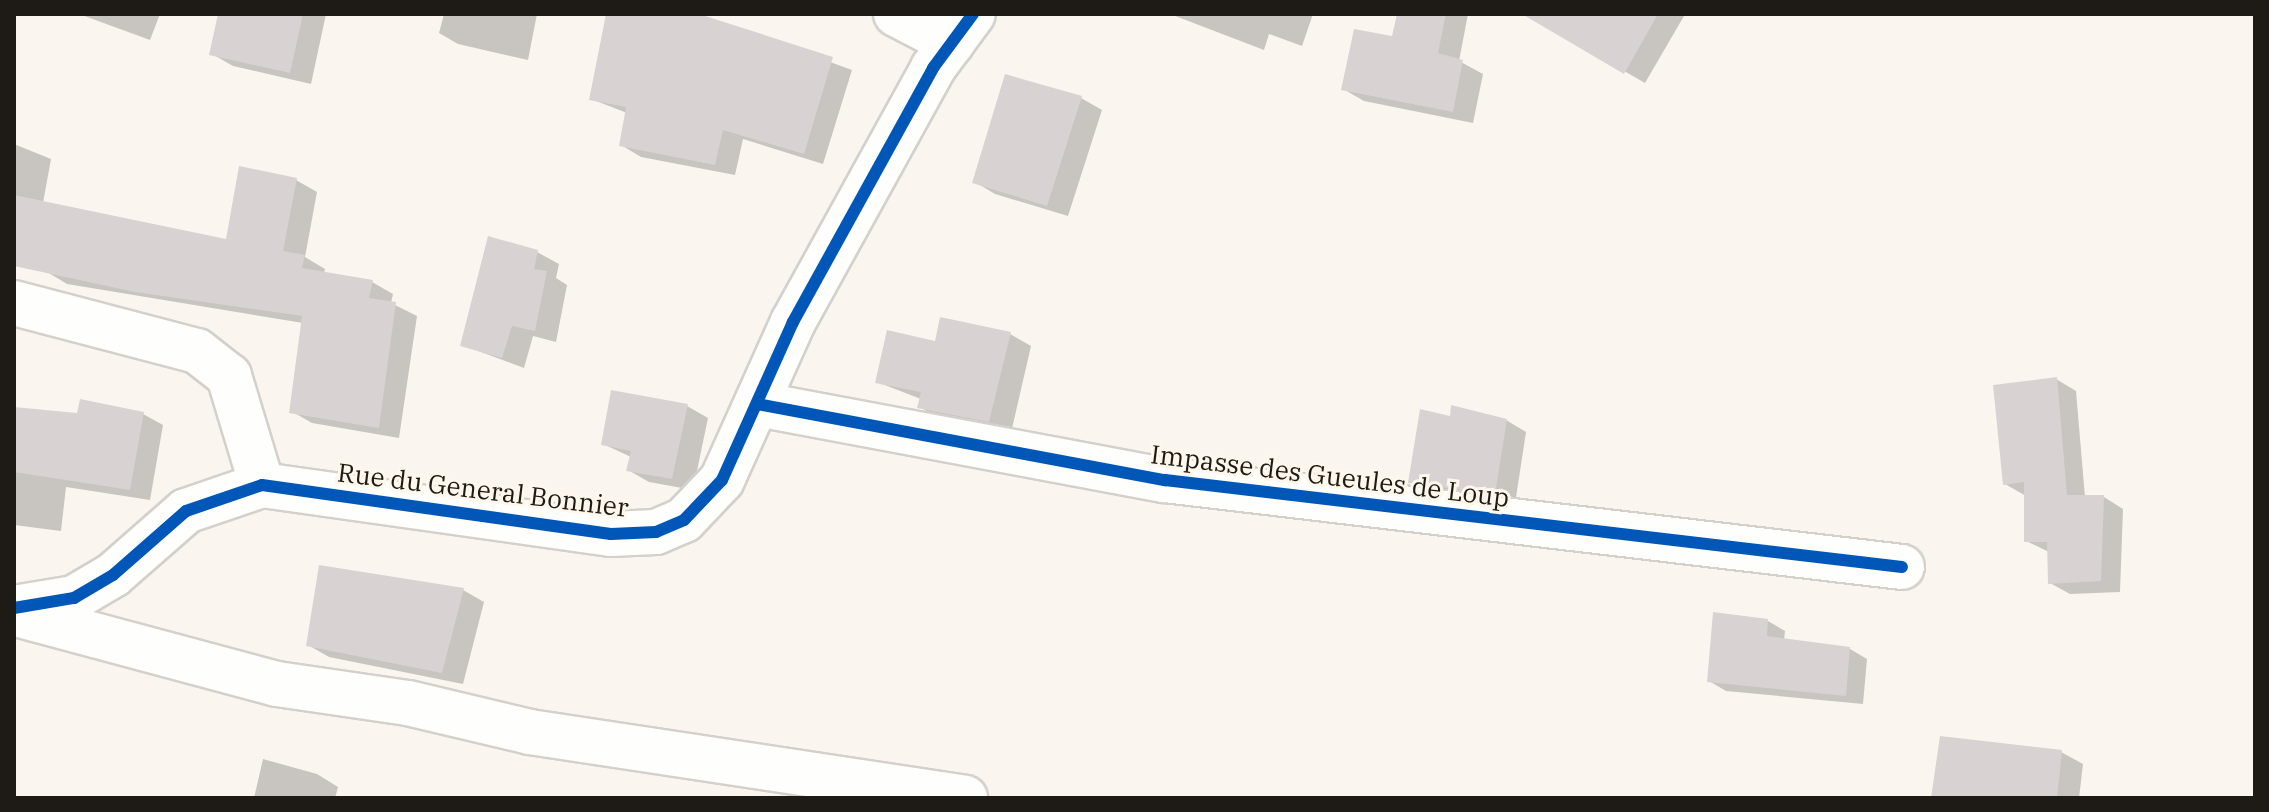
<!DOCTYPE html>
<style>
body{margin:0}
#map{position:relative;width:2269px;height:812px;overflow:hidden;background:#faf6ef;font-family:"IBM Plex Serif",serif}
div>[style]{position:absolute}
[style*='--x']{left:calc(var(--x)*1px);top:calc(var(--y)*1px);width:calc(var(--w)*1px);rotate:calc(var(--a)*1deg)}
.shadow>*{inset:0;background:#0003}
.building>*{inset:0;background:#d8d3d2}
.roads{filter:drop-shadow(2px 0 #d4d0ca) drop-shadow(-2px 0 #d4d0ca) drop-shadow(0 2px #d4d0ca) drop-shadow(0 -2px #d4d0ca)}
.minor>*{height:44px;margin:-22px;padding:0 22px;transform-origin:22px;border-radius:22px;background:#fefefd}
.cycleway>*{height:12px;margin:-6px;padding:0 6px;transform-origin:6px;border-radius:6px;background:#0057b8}
span{translate:-50% -50%;white-space:nowrap;text-align:center;line-height:1.15;-webkit-text-stroke:6px #fef7eb;paint-order:stroke}
.street-label{font-size:26px;color:#1e1b16}
.frame{position:absolute;inset:0;border:16px solid #1e1b16;pointer-events:none}
</style>
<div id="map">
<div class="shadow">
<i style="clip-path:polygon(79px 14px,160px 14px,150px 40px)"></i>
<i style="clip-path:polygon(220px 14px,326px 14px,311px 84px,233px 66px,212px 54px)"></i>
<i style="clip-path:polygon(444px 14px,537px 14px,528px 60px,458px 44px,439px 33px)"></i>
<i style="clip-path:polygon(608px 14px,698px 14px,852px 70px,823px 164px,743px 139px,735px 175px,641px 157px,621px 145px,627px 113px,591px 99px)"></i>
<i style="clip-path:polygon(1170px 14px,1313px 14px,1302px 46px,1269px 34px,1264px 50px)"></i>
<i style="clip-path:polygon(1400px 14px,1468px 14px,1459px 61px,1483px 74px,1473px 123px,1364px 101px,1343px 89px,1394px 39px)"></i>
<i style="clip-path:polygon(1566px 14px,1681px 14px,1684px 16px,1645px 83px,1556px 32px)"></i>
<i style="clip-path:polygon(1081px 98px,1102px 110px,1068px 216px,995px 194px,975px 182px)"></i>
<i style="clip-path:polygon(14px 144px,51px 159px,43px 203px,227px 241px,296px 180px,317px 192px,305px 257px,325px 269px,324px 273px,372px 282px,393px 294px,391px 303px,417px 316px,399px 438px,312px 423px,291px 411px,303px 323px,67px 284px,14px 252px)"></i>
<i style="clip-path:polygon(537px 252px,559px 264px,556px 278px,567px 285px,556px 342px,533px 336px,524px 368px,462px 345px)"></i>
<i style="clip-path:polygon(1010px 334px,1031px 346px,1011px 433px,941px 420px,920px 407px,921px 399px,877px 382px,937px 343px)"></i>
<i style="clip-path:polygon(2056px 379px,2076px 391px,2085px 497px,2104px 497px,2123px 509px,2120px 592px,2070px 594px,2050px 583px,2049px 552px,2026px 541px,2026px 496px,2005px 484px)"></i>
<i style="clip-path:polygon(687px 406px,708px 418px,693px 490px,649px 482px,628px 470px,631px 457px,603px 444px)"></i>
<i style="clip-path:polygon(14px 409px,79px 416px,143px 414px,163px 425px,150px 500px,66px 487px,61px 531px,14px 525px)"></i>
<i style="clip-path:polygon(1452px 419px,1506px 420px,1526px 432px,1515px 504px,1431px 494px,1411px 482px)"></i>
<i style="clip-path:polygon(463px 590px,484px 602px,463px 684px,329px 657px,308px 645px)"></i>
<i style="clip-path:polygon(1768px 621px,1785px 631px,1784px 640px,1850px 649px,1867px 659px,1863px 704px,1726px 691px,1709px 681px)"></i>
<i style="clip-path:polygon(2061px 752px,2083px 764px,2079px 798px,1936px 798px)"></i>
<i style="clip-path:polygon(263px 759px,317px 774px,338px 787px,335px 798px,254px 798px)"></i>
</div>
<div class="building">
<i style="clip-path:polygon(218px 14px,303px 14px,290px 73px,209px 55px)"></i>
<i style="clip-path:polygon(606px 14px,699px 14px,833px 57px,804px 154px,723px 130px,715px 165px,619px 146px,626px 107px,589px 100px)"></i>
<i style="clip-path:polygon(1397px 14px,1446px 14px,1438px 53px,1463px 60px,1453px 112px,1341px 90px,1354px 29px,1392px 36px)"></i>
<i style="clip-path:polygon(1522px 14px,1658px 14px,1624px 74px)"></i>
<i style="clip-path:polygon(1005px 74px,1082px 96px,1047px 206px,972px 183px)"></i>
<i style="clip-path:polygon(239px 166px,297px 178px,283px 251px,305px 255px,302px 268px,373px 280px,369px 298px,396px 302px,379px 428px,289px 413px,302px 316px,135px 292px,14px 266px,14px 195px,226px 239px)"></i>
<i style="clip-path:polygon(488px 236px,538px 250px,534px 269px,547px 271px,535px 331px,512px 326px,502px 358px,460px 346px)"></i>
<i style="clip-path:polygon(940px 317px,1011px 332px,989px 422px,917px 408px,921px 392px,875px 383px,887px 330px,935px 341px)"></i>
<i style="clip-path:polygon(2057px 377px,2067px 495px,2104px 495px,2101px 581px,2048px 584px,2047px 542px,2024px 542px,2024px 482px,2003px 485px,1993px 385px)"></i>
<i style="clip-path:polygon(611px 390px,688px 404px,672px 479px,626px 471px,631px 451px,601px 445px)"></i>
<i style="clip-path:polygon(80px 399px,144px 412px,130px 490px,14px 472px,14px 407px,77px 413px)"></i>
<i style="clip-path:polygon(1451px 405px,1507px 419px,1495px 494px,1408px 483px,1420px 409px,1450px 416px)"></i>
<i style="clip-path:polygon(319px 565px,464px 588px,442px 673px,306px 646px)"></i>
<i style="clip-path:polygon(1713px 612px,1768px 619px,1767px 636px,1850px 647px,1846px 696px,1707px 682px)"></i>
<i style="clip-path:polygon(1940px 736px,2062px 750px,2057px 798px,1931px 798px)"></i>
</div>
<div class="roads">
<div class="minor">
<i style="--x:896;--y:14;--w:63;--a:27.4"></i>
<i style="--x:14;--y:303;--w:189;--a:14.7"></i>
<i style="--x:197;--y:351;--w:41;--a:38"></i>
<i style="--x:229;--y:376;--w:114;--a:73.2"></i>
<i style="--x:757;--y:404;--w:415;--a:10.6"></i>
<i style="--x:1165;--y:480;--w:742;--a:6.73"></i>
<i style="--x:14;--y:608;--w:61;--a:-9.5"></i>
<i style="--x:74;--y:598;--w:45;--a:-30.5"></i>
<i style="--x:113;--y:575;--w:97;--a:-41.2"></i>
<i style="--x:186;--y:511;--w:80;--a:-18.9"></i>
<i style="--x:262;--y:485;--w:352;--a:8"></i>
<i style="--x:611;--y:534;--w:45;--a:-2.5"></i>
<i style="--x:656;--y:532;--w:30;--a:-23"></i>
<i style="--x:684;--y:520;--w:55;--a:-46.5"></i>
<i style="--x:722;--y:480;--w:173;--a:-65.8"></i>
<i style="--x:793;--y:322;--w:290;--a:-61.1"></i>
<i style="--x:933;--y:68;--w:67;--a:-53.5"></i>
<i style="--x:16;--y:614;--w:270;--a:15"></i>
<i style="--x:277;--y:684;--w:132;--a:8.3"></i>
<i style="--x:408;--y:703;--w:125;--a:13.4"></i>
<i style="--x:530;--y:732;--w:440;--a:8.6"></i>
</div>
</div>
<div class="cycleway">
<i style="--x:757;--y:404;--w:415;--a:10.6"></i>
<i style="--x:1165;--y:480;--w:742;--a:6.73"></i>
<i style="--x:14;--y:608;--w:61;--a:-9.5"></i>
<i style="--x:74;--y:598;--w:45;--a:-30.5"></i>
<i style="--x:113;--y:575;--w:97;--a:-41.2"></i>
<i style="--x:186;--y:511;--w:80;--a:-18.9"></i>
<i style="--x:262;--y:485;--w:352;--a:8"></i>
<i style="--x:611;--y:534;--w:45;--a:-2.5"></i>
<i style="--x:656;--y:532;--w:30;--a:-23"></i>
<i style="--x:684;--y:520;--w:55;--a:-46.5"></i>
<i style="--x:722;--y:480;--w:173;--a:-65.8"></i>
<i style="--x:793;--y:322;--w:290;--a:-61.1"></i>
<i style="--x:933;--y:68;--w:67;--a:-53.5"></i>
</div>
<div class="street-label">
<span style="left:1330px;top:476px;rotate:7deg">Impasse des Gueules de Loup</span>
<span style="left:483px;top:490px;rotate:7deg">Rue du General Bonnier</span>
</div>
<div class="frame"></div>
</div>
